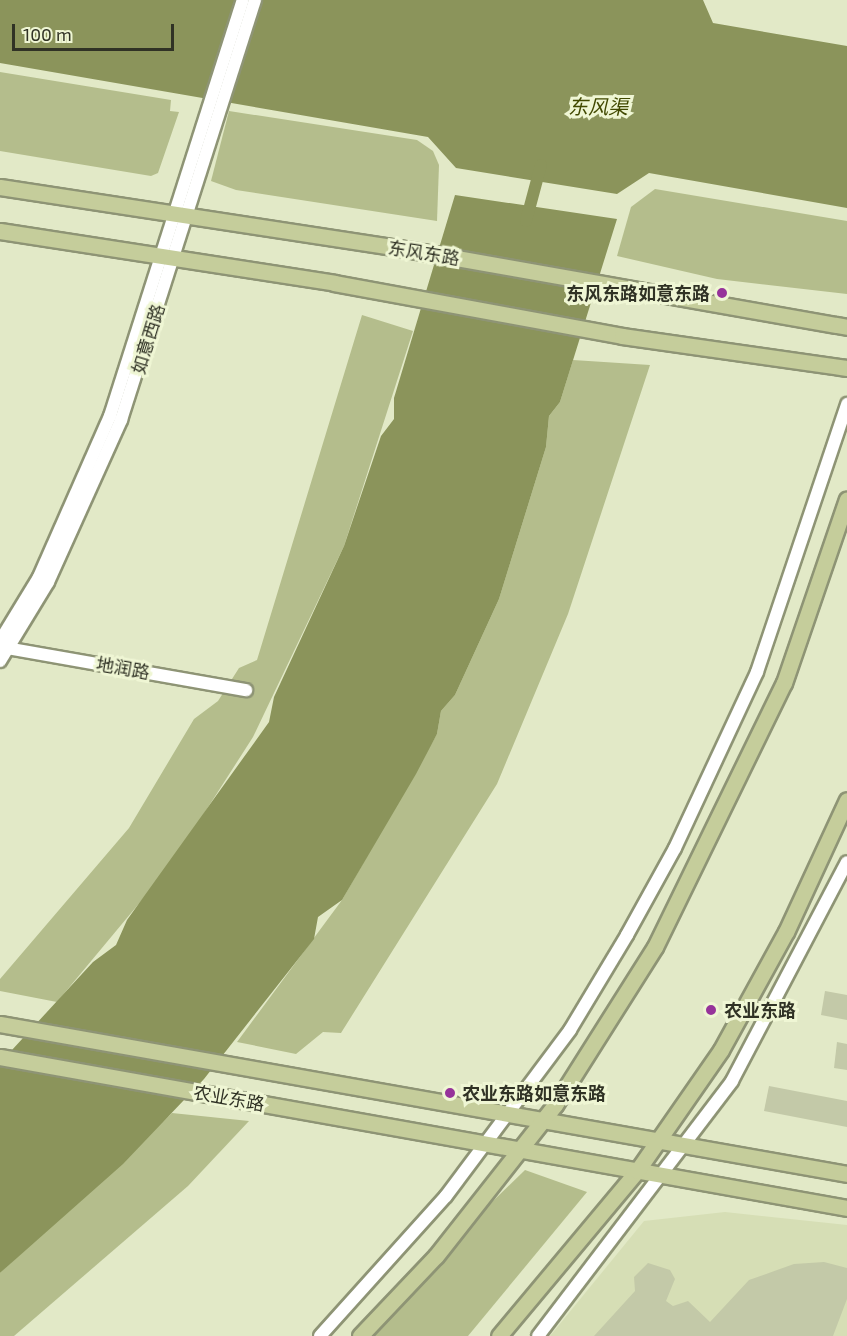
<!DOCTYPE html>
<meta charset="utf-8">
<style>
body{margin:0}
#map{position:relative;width:847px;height:1336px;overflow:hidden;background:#e2e9c7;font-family:"Exo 2","Noto Sans SC",sans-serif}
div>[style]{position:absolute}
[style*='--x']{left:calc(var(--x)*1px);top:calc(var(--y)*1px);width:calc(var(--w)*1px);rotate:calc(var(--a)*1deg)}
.built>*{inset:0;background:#d6deb5}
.green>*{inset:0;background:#b4bd8c}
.water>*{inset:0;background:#8b945b}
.canal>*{height:12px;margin:-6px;padding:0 6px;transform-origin:6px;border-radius:6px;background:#8b945b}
.building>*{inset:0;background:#c3c9a8}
.roads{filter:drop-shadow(2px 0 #8e9475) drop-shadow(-2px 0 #8e9475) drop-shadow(0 2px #8e9475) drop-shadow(0 -2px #8e9475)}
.minor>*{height:12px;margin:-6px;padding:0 6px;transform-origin:6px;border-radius:6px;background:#fff}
.major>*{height:15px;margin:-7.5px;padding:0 7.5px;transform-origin:7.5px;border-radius:7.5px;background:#c5cd9b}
.dots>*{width:16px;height:16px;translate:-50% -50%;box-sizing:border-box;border:3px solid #eff6d4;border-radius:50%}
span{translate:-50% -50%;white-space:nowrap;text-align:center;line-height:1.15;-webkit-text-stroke:6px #eff6d4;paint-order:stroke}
.street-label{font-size:18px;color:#303225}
.poi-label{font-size:18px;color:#303225;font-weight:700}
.right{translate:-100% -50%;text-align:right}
.left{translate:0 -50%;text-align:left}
.water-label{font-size:20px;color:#414901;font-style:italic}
.scale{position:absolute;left:12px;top:24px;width:162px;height:27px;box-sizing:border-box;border:3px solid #303225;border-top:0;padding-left:8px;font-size:18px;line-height:21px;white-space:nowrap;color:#303225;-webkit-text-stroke:4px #eff6d4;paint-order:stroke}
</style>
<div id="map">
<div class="built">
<i style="clip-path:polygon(725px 1212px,847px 1225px,847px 1336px,550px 1336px,644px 1221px)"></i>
</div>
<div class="green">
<i style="clip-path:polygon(0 72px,171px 100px,170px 111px,179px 112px,158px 173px,151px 176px,0 151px)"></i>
<i style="clip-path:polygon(229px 111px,417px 140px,433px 151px,439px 165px,437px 221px,236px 190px,211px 181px)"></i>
<i style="clip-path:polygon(655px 189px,847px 221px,847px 294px,717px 279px,617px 256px,631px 207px)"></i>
<i style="clip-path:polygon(362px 315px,413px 331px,344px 546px,253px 737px,171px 865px,57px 1002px,0 991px,0 979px,129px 828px,194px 719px,218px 701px,239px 668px,257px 660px)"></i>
<i style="clip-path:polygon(573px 360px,650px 365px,568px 614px,497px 784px,341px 1033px,323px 1032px,296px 1054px,237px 1042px,342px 900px,437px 734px,441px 711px,455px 695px,499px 599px,546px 447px,549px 416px,560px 402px)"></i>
<i style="clip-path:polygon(172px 1113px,249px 1121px,188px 1186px,14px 1336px,0 1336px,0 1273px)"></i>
<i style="clip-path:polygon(525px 1170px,587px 1192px,468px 1336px,354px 1336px)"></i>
</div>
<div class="water">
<i style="clip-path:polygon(0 0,703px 0,713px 23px,847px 46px,847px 208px,649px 173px,617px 194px,456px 168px,428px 137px,0 63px)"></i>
<i style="clip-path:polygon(455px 195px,617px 219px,560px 402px,549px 416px,546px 447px,499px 599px,455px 695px,441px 711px,437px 734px,416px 774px,342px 900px,318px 917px,314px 939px,204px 1079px,123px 1164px,0 1273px,0 1063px,93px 962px,116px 945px,127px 920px,269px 722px,274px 697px,344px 546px,381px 436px,394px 419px,394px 398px)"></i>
</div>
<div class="canal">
<i style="--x:526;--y:221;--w:58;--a:-75"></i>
</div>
<div class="building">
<i style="clip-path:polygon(825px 991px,847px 995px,847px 1020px,821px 1015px)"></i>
<i style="clip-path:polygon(837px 1042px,847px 1044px,847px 1070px,834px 1068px)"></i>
<i style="clip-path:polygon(769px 1086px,847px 1101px,847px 1127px,764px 1111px)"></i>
<i style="clip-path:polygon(824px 1262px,847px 1268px,847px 1299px,833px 1336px,594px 1336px,635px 1291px,634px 1277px,648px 1263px,670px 1270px,675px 1279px,666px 1301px,673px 1306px,688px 1301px,710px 1322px,749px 1280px,794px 1264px)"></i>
</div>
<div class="roads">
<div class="minor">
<i style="--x:0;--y:641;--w:75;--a:-58.6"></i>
<i style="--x:39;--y:577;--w:176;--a:-66.2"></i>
<i style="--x:110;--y:416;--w:437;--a:-72.3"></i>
<i style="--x:1;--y:647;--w:249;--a:10"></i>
<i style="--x:0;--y:661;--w:92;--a:-58.7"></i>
<i style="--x:48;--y:582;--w:178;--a:-65.7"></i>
<i style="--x:121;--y:420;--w:441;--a:-72.3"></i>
<i style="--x:320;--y:1336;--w:188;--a:-48"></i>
<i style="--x:446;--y:1196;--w:207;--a:-53.2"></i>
<i style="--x:570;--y:1030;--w:111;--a:-59"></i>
<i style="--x:627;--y:935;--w:99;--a:-61.1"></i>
<i style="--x:675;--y:848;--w:194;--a:-65"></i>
<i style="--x:757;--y:672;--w:283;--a:-71.4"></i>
<i style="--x:538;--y:1336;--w:320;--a:-52.7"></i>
<i style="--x:732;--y:1081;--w:247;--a:-62.3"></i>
</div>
<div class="major">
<i style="--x:0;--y:187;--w:416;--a:8.7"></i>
<i style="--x:411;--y:250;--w:443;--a:10"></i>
<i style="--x:0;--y:231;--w:338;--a:8.8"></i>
<i style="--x:334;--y:283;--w:293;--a:10.4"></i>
<i style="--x:622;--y:336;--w:227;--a:8.1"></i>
<i style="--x:0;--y:1024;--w:860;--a:10.04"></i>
<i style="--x:0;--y:1057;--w:860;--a:10.11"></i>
<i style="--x:360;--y:1336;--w:110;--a:-46.5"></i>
<i style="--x:436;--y:1256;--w:192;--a:-51.8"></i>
<i style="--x:555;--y:1105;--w:187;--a:-57.7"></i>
<i style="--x:655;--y:947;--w:294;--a:-64"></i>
<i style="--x:784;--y:683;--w:194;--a:-71.1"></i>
<i style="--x:499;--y:1336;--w:215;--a:-50.1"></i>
<i style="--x:637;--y:1171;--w:147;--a:-55.2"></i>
<i style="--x:721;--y:1050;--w:135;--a:-61.2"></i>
<i style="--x:786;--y:932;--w:145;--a:-65.2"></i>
</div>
</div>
<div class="dots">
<i style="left:722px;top:293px;background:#96339a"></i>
<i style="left:711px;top:1010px;background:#96339a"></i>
<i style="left:450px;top:1093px;background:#96339a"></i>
</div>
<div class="street-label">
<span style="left:424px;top:253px;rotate:9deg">东风东路</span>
<span style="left:148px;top:339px;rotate:-73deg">如意西路</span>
<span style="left:123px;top:668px;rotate:10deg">地润路</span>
<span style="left:229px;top:1098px;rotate:10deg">农业东路</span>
</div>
<div class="poi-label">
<span class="right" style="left:710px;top:293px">东风东路如意东路</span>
<span class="left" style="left:724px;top:1010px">农业东路</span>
<span class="left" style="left:462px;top:1093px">农业东路如意东路</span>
</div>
<div class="water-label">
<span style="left:598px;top:106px">东风渠</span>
</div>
<div class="scale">100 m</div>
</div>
